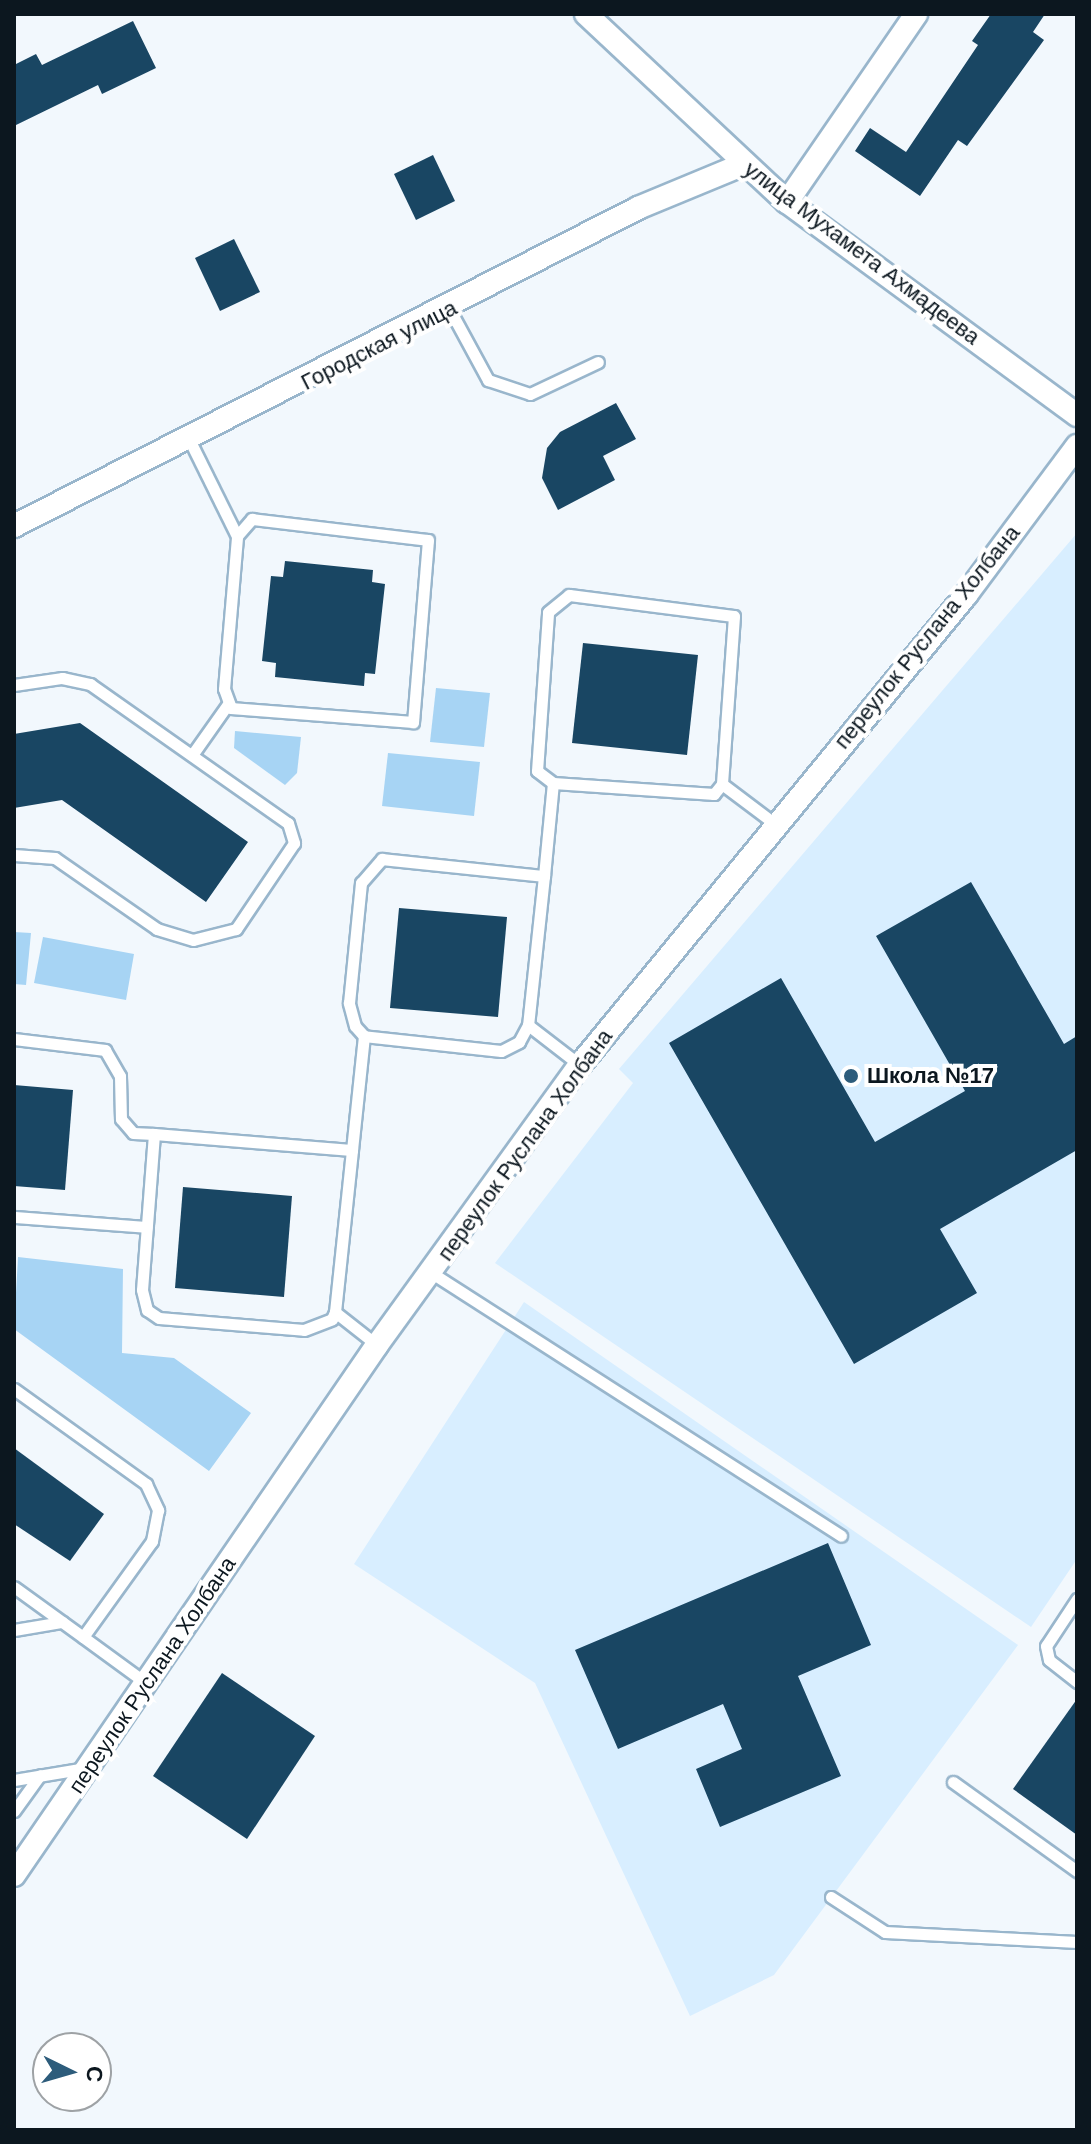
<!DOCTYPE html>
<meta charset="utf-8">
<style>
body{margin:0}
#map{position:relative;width:1091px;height:2144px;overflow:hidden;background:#f2f8fd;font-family:Arial,sans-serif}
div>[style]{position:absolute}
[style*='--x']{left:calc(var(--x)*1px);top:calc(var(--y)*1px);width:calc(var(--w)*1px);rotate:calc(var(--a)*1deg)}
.built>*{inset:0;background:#d8eeff}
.green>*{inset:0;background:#a7d4f4}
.building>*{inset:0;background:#194663}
.roads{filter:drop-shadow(2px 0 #99b6cc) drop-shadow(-2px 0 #99b6cc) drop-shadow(0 2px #99b6cc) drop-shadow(0 -2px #99b6cc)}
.lane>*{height:11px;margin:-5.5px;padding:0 5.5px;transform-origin:5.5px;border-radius:5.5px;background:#fff}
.street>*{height:22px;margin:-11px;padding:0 11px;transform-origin:11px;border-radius:11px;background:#fff}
.dots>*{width:22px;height:22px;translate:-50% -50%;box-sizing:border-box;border:4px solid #fff;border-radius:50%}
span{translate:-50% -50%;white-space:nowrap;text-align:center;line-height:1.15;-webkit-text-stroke:8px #fff;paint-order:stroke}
.street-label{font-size:22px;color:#0c171f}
.poi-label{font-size:22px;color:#0c171f;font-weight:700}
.left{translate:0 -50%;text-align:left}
.frame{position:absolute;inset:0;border:16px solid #0c171f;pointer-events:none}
.north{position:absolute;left:32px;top:2032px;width:80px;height:80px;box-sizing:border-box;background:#fff;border:2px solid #9ea2a5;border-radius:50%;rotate:95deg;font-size:22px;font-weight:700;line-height:32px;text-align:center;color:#0c171f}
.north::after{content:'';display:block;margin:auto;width:28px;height:36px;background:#2d5c7b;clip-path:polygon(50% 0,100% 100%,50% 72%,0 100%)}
</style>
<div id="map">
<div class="built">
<i style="clip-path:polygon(1077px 533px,1077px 1559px,1031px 1627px,495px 1263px,633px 1083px,619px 1069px)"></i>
<i style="clip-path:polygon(524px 1302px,1018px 1645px,774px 1975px,690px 2016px,535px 1683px,354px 1564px)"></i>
</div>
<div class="green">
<i style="clip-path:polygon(436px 688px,490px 693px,484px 747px,430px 742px)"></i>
<i style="clip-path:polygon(235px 731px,301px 737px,297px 773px,285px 785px,234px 748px)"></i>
<i style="clip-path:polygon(388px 753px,480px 762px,474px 816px,382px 806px)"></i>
<i style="clip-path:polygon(14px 932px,31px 933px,26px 985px,14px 984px)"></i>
<i style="clip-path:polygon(43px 937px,134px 954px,126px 1000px,34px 983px)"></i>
<i style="clip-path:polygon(18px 1257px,123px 1269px,122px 1353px,174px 1358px,251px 1413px,209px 1471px,14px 1329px)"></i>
</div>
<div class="building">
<i style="clip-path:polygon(991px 14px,1045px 14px,1033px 32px,1044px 40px,967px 146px,958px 140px,920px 196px,855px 151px,870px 128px,906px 152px,978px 45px,972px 41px)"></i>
<i style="clip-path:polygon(133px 21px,156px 68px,102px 94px,98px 85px,14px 126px,14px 65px,36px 54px,42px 65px)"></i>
<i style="clip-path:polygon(433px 155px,455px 201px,416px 220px,394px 174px)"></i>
<i style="clip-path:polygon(234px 239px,260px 292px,220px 311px,195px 258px)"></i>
<i style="clip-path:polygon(616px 403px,636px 439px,603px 456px,615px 480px,558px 510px,542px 478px,547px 448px,560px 432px)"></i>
<i style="clip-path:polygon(285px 561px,373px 570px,372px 582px,385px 584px,375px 674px,365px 673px,364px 686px,275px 677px,276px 663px,262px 661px,271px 576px,283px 577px)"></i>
<i style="clip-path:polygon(583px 643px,698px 655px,687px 755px,572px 743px)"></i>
<i style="clip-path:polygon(80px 723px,248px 842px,206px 902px,62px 800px,14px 808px,14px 734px)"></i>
<i style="clip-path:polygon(971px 882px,1064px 1044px,1077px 1036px,1077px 1150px,940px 1229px,977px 1293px,854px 1364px,669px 1043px,781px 978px,875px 1142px,965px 1091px,876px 936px)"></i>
<i style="clip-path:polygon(399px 908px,507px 917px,498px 1017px,390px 1008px)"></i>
<i style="clip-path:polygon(14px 1085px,73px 1090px,65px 1190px,14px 1186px)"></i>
<i style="clip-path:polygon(183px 1187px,292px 1196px,284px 1297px,175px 1288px)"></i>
<i style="clip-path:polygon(14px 1448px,104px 1514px,70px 1561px,14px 1524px)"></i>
<i style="clip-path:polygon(828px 1543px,871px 1645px,798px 1676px,841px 1776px,720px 1827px,696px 1769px,742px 1749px,723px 1704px,618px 1749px,575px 1650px)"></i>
<i style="clip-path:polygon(222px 1673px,315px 1736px,247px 1839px,153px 1776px)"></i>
<i style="clip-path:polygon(1077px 1699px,1077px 1835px,1013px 1789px)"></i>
</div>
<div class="roads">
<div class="lane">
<i style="--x:450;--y:310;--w:80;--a:61.5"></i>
<i style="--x:488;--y:380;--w:44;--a:18.4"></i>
<i style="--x:530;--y:394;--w:75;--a:-25.2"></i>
<i style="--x:189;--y:439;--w:108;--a:63.7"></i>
<i style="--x:252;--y:519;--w:177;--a:6.8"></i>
<i style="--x:428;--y:540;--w:183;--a:94.7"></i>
<i style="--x:413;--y:722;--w:183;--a:-175.6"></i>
<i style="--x:231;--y:708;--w:20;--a:-110"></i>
<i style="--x:224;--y:689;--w:154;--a:-85.1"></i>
<i style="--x:237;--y:536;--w:23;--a:-49"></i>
<i style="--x:569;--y:595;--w:166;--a:7.3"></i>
<i style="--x:734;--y:616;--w:168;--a:94.1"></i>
<i style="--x:722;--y:784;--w:13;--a:129"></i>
<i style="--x:714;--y:794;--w:161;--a:-176.1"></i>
<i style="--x:553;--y:783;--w:20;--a:-143"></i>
<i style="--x:537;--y:771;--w:159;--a:-86"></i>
<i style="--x:548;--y:612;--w:27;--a:-39"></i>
<i style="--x:14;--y:685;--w:49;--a:-8.3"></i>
<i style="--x:62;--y:678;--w:29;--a:12"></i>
<i style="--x:90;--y:684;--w:242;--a:35.1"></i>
<i style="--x:288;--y:823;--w:21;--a:73"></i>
<i style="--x:294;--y:843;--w:104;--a:124"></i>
<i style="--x:236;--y:929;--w:44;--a:165.7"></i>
<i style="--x:193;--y:940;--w:38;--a:-163"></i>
<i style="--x:157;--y:929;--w:124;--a:-145.2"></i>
<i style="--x:55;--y:858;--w:41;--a:-175.8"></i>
<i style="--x:192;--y:755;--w:62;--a:-54.8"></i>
<i style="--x:722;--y:784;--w:65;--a:36.9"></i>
<i style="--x:382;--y:859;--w:163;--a:6"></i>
<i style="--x:544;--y:876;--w:150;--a:96.1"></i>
<i style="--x:528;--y:1025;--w:19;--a:118"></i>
<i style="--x:519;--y:1042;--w:20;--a:153"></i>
<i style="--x:501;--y:1051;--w:138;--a:-173.8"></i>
<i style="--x:364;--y:1036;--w:13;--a:-132"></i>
<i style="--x:355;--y:1026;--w:24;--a:-105"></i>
<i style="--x:349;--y:1003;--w:121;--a:-84.3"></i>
<i style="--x:361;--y:883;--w:32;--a:-49"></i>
<i style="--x:544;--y:876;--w:93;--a:-84.5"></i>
<i style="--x:528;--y:1025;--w:66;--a:37.6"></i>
<i style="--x:14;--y:1039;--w:92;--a:6.9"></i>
<i style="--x:105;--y:1050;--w:30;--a:60"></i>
<i style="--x:120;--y:1076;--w:43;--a:88.7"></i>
<i style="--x:121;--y:1119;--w:18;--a:49"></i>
<i style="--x:133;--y:1133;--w:21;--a:3"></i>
<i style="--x:352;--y:1150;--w:199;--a:-175.4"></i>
<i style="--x:154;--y:1134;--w:156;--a:94.4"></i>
<i style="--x:142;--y:1290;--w:21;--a:76"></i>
<i style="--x:147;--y:1310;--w:14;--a:34"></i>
<i style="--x:159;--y:1318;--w:145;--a:4.7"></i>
<i style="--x:304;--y:1330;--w:30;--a:-21"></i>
<i style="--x:332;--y:1319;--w:8;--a:-67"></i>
<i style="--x:335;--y:1312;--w:163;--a:-84"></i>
<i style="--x:352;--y:1150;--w:115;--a:-84"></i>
<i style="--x:14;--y:1217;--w:133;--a:4.3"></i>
<i style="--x:432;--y:1273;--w:486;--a:32.7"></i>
<i style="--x:335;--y:1312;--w:53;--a:38.2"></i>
<i style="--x:14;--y:1389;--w:163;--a:35.7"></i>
<i style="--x:146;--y:1484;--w:29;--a:65"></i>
<i style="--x:158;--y:1510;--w:32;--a:101"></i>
<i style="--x:152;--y:1541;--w:118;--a:125.7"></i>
<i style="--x:83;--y:1637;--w:85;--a:-144.1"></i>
<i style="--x:1077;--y:1599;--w:56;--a:123.4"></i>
<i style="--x:1046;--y:1646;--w:14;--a:78"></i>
<i style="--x:1049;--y:1660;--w:36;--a:38"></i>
<i style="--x:14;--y:1630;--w:49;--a:-9.5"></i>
<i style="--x:83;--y:1637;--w:78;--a:36.1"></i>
<i style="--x:14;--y:1780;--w:73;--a:-9.5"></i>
<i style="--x:953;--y:1782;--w:153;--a:35.7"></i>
<i style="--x:14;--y:1811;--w:44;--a:-54.2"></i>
<i style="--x:831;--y:1897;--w:64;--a:32.9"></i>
<i style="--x:885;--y:1932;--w:192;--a:3"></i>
</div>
<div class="street">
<i style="--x:586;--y:14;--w:275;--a:43.1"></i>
<i style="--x:787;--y:202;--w:360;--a:36.3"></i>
<i style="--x:787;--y:202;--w:228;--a:-55.5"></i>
<i style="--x:14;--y:526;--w:700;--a:-27"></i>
<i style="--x:638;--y:208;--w:115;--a:-22.5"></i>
<i style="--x:14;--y:1875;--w:642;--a:-55.59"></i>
<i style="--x:377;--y:1345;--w:346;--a:-54.1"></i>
<i style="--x:580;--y:1065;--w:608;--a:-50.6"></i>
<i style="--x:966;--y:595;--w:186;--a:-53.3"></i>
</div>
</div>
<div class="dots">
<i style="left:851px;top:1076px;background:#2d5c7b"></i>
</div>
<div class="street-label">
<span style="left:862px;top:253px;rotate:37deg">улица Мухамета Ахмадеева</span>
<span style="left:379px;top:345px;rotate:-27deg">Городская улица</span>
<span style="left:927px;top:637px;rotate:-51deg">переулок Руслана Холбана</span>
<span style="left:525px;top:1145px;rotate:-54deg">переулок Руслана Холбана</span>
<span style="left:152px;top:1675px;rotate:-56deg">переулок Руслана Холбана</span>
</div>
<div class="poi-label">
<span class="left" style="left:867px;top:1076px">Школа №17</span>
</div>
<div class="frame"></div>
<div class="north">С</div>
</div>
